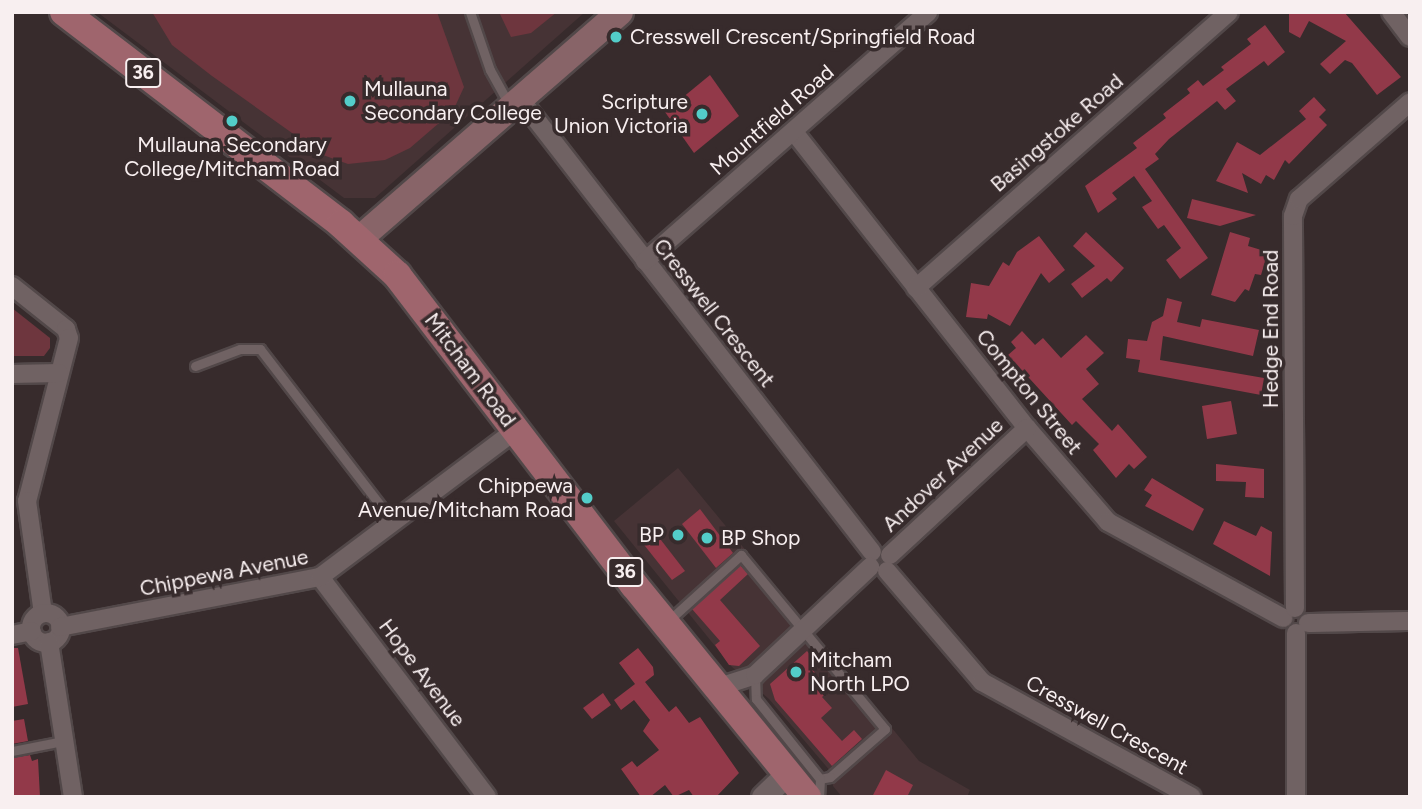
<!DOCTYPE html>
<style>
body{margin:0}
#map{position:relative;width:1422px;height:809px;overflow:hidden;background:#372b2c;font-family:Figtree,sans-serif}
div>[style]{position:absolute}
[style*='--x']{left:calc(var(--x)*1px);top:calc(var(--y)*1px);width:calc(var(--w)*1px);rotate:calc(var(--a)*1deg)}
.built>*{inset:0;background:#463335}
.green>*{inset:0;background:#6e363e}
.building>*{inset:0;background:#923949}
.roads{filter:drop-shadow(2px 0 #524849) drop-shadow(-2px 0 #524849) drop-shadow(0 2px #524849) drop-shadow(0 -2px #524849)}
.service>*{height:9px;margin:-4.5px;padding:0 4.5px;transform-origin:4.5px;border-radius:4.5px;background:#706263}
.minor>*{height:18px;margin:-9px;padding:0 9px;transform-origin:9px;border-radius:9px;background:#706263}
.minor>.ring{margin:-9px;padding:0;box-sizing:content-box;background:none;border:18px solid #706263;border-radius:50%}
.tertiary>*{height:23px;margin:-11.5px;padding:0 11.5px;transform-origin:11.5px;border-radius:11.5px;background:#706263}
.secondary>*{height:26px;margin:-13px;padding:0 13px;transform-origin:13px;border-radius:13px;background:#886468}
.primary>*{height:28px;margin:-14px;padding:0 14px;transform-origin:14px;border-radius:14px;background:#9f656d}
.dots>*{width:19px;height:19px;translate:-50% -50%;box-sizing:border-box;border:4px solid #372b2c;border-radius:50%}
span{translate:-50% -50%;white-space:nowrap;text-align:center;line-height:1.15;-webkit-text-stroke:7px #372b2c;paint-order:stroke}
.shield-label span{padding:2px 5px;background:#372b2c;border:2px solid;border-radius:5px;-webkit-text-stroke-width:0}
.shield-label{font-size:19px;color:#f8eff0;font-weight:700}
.poi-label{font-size:21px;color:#f8eff0}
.left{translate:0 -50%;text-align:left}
.right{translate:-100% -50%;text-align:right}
.street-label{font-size:21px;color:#f8eff0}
.frame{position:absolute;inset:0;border:14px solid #f8eff0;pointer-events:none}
</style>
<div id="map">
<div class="built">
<i style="clip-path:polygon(97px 12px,585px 12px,375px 198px,344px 198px)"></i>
<i style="clip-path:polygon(678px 468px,919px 761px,970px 790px,967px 797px,842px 797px,833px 786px,831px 772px,769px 699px,732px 667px,614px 521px)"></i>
</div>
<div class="green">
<i style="clip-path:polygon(152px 12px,437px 12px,464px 87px,453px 111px,410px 148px,385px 160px,348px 164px,323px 155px,212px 76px,172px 45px)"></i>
<i style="clip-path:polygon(499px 12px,557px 12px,531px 33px,511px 37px)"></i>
<i style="clip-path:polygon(12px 308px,50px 338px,50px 348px,44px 356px,12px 356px)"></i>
</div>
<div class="building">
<i style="clip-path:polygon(1289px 12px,1344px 12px,1401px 77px,1377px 95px,1352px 63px,1345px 60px,1330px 74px,1320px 64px,1346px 41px,1309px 21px,1300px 38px,1289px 32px)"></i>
<i style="clip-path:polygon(1265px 25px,1285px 52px,1268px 66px,1264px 61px,1226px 89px,1236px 101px,1225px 110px,1217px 101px,1169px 139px,1155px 154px,1159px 159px,1145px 169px,1208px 258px,1180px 279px,1166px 260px,1181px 248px,1164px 225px,1158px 229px,1142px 207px,1152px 201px,1134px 176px,1112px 193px,1117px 199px,1098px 213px,1085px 186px,1137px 148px,1133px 143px,1166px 118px,1163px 114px,1190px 93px,1187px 89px,1198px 80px,1203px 86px,1224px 70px,1221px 67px,1251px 44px,1247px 39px)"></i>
<i style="clip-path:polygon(710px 75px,739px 116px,694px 153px,665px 112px)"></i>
<i style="clip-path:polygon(1314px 97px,1326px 110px,1319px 117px,1327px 125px,1289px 164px,1285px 160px,1274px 180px,1266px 175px,1261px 184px,1242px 173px,1248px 193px,1216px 181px,1237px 142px,1260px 155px,1306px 119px,1299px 111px)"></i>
<i style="clip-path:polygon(1192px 199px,1256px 215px,1220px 226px,1187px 218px)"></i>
<i style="clip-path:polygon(1086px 232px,1124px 268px,1111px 282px,1107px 278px,1082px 298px,1071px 284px,1095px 266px,1073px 246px)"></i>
<i style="clip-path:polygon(1230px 232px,1250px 238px,1248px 246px,1268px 252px,1261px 275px,1255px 274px,1249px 291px,1245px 289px,1235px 302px,1211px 295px)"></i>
<i style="clip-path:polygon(1039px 236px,1065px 270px,1049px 283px,1041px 273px,1010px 326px,988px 314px,987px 319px,966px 317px,971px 283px,989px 286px,1003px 262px,1009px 266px,1017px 252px)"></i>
<i style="clip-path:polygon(1167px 298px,1182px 302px,1177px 322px,1200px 327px,1202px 319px,1259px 330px,1253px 356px,1163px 336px,1160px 360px,1264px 378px,1261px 395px,1138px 372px,1140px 360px,1126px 358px,1128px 339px,1147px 341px,1152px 322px,1163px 316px)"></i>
<i style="clip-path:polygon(1022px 331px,1035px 345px,1043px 338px,1061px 358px,1086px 335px,1104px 353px,1086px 369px,1099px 384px,1082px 399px,1112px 431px,1118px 424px,1147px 457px,1134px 469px,1129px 464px,1116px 478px,1093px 450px,1099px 444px,1076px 421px,1072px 425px,1008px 355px,1016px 348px,1011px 342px)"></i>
<i style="clip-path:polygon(1231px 401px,1237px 434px,1207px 439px,1202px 406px)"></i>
<i style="clip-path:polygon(1216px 464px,1264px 469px,1264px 498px,1245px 497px,1246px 482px,1216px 481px)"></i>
<i style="clip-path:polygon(1152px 478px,1204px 509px,1193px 531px,1145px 506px,1152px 495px,1144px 490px)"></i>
<i style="clip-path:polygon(700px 509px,733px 553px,716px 568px,682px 524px)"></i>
<i style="clip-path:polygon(1224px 521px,1256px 536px,1261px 526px,1272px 532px,1270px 576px,1213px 544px)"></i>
<i style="clip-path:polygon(654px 531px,685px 571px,672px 580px,641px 541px)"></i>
<i style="clip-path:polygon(740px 565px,748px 574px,720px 600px,760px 646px,739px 666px,729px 665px,715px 645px,720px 641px,692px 609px)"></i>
<i style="clip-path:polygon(12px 648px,18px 648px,28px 704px,12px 707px)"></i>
<i style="clip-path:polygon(638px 648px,653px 667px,654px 675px,645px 682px,669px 712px,676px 706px,689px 723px,700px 717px,739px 773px,716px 797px,694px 797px,689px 790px,674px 797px,665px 785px,650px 797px,641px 797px,621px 769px,632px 761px,637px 767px,659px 750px,643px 731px,650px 720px,634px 700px,621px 710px,614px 700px,635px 684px,619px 663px)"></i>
<i style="clip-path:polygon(807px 651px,817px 663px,811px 668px,830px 690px,822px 697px,832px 708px,821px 718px,842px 741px,854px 730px,862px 739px,832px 766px,775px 700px,770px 684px)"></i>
<i style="clip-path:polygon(603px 693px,611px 705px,592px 719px,583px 708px)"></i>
<i style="clip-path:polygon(24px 719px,28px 741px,12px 744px,12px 721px)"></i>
<i style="clip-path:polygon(30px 755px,32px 761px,38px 759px,40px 797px,12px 797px,12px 758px)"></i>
<i style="clip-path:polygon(886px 770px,913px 785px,907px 797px,872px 797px)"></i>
</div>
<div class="roads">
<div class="service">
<i style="--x:470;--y:12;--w:61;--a:71"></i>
<i style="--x:490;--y:70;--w:39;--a:61"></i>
<i style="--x:195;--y:366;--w:48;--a:-20.7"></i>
<i style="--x:240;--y:349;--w:20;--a:0"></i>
<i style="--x:260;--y:349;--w:218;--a:52.4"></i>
<i style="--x:667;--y:622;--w:100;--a:-42.2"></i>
<i style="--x:741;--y:555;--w:226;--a:50.4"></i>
<i style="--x:885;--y:729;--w:73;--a:138.9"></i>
<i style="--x:830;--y:777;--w:10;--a:169"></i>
<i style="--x:755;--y:675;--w:24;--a:88"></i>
<i style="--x:756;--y:699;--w:102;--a:51.3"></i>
<i style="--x:820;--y:779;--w:18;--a:93"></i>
<i style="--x:12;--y:751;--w:52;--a:-11.1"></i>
</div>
<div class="minor">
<i style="--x:1391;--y:12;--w:31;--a:53"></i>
<i style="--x:521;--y:100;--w:572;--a:52.17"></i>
<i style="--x:794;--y:132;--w:377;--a:51.8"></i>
<i style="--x:1027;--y:428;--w:124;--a:49.2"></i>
<i style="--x:1108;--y:522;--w:200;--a:28.7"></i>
<i style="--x:645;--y:261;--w:377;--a:-41.3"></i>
<i style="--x:12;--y:286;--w:69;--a:38.5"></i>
<i style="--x:66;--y:329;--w:9;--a:72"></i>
<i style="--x:69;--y:338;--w:168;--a:104.4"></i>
<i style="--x:27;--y:501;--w:113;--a:81.9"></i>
<i style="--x:916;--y:288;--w:417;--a:-41.4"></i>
<i style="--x:12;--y:374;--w:47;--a:-1.2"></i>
<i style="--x:890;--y:555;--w:187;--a:-42.8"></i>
<i style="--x:887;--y:571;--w:146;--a:49.4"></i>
<i style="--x:982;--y:682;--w:239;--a:28.7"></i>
<i style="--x:320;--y:577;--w:276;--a:52.8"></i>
<i style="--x:1295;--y:608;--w:392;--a:-90.3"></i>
<i style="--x:1293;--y:216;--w:18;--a:-71"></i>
<i style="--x:1299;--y:199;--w:147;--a:-41.1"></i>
<i class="ring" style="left:31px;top:613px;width:12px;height:12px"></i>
<i style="--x:1308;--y:623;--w:102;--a:-1.1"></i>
<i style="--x:60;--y:627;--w:265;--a:-10.9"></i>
<i style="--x:320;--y:577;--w:245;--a:-36.9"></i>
<i style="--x:12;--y:635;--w:20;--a:-11"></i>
<i style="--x:49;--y:642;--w:157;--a:81.2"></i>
<i style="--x:719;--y:687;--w:38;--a:-18"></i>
<i style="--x:755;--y:675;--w:158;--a:-43.2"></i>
<i style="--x:1296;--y:797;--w:164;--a:-90"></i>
</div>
<div class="tertiary">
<i style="--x:763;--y:797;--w:35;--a:-44"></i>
</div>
<div class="secondary">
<i style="--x:358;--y:240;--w:347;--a:-41"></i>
</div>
<div class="primary">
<i style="--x:64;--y:12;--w:349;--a:37.4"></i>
<i style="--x:341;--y:224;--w:76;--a:42.3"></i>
<i style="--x:397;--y:275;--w:390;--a:52.6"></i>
<i style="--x:634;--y:585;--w:274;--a:50.8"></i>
</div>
</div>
<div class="dots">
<i style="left:616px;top:37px;background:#53cdc9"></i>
<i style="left:350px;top:101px;background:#53cdc9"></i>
<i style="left:702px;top:114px;background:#53cdc9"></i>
<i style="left:232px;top:121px;background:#53cdc9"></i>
<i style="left:587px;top:498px;background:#53cdc9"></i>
<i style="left:678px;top:535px;background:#53cdc9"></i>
<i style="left:707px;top:538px;background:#53cdc9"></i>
<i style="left:796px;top:672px;background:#53cdc9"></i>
</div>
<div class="shield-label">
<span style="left:143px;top:73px">36</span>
<span style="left:625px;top:572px">36</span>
</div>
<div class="poi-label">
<span class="left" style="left:630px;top:37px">Cresswell Crescent/Springfield Road</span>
<span class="left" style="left:364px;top:101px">Mullauna<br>Secondary College</span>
<span class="right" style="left:688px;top:114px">Scripture<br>Union Victoria</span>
<span style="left:232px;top:157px">Mullauna Secondary<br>College/Mitcham Road</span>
<span class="right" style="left:573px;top:498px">Chippewa<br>Avenue/Mitcham Road</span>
<span class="right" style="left:664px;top:535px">BP</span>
<span class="left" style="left:721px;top:538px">BP Shop</span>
<span class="left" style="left:810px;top:672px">Mitcham<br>North LPO</span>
</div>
<div class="street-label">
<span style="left:772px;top:120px;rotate:-41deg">Mountfield Road</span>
<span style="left:1057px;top:133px;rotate:-41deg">Basingstoke Road</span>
<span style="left:714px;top:313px;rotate:52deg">Cresswell Crescent</span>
<span style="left:1271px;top:329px;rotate:-90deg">Hedge End Road</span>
<span style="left:470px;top:370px;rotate:53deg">Mitcham Road</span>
<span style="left:1029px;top:392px;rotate:51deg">Compton Street</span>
<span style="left:943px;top:475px;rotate:-43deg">Andover Avenue</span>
<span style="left:224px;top:573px;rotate:-11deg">Chippewa Avenue</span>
<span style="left:422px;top:673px;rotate:53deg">Hope Avenue</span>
<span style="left:1107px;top:725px;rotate:29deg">Cresswell Crescent</span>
</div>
<div class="frame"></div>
</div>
